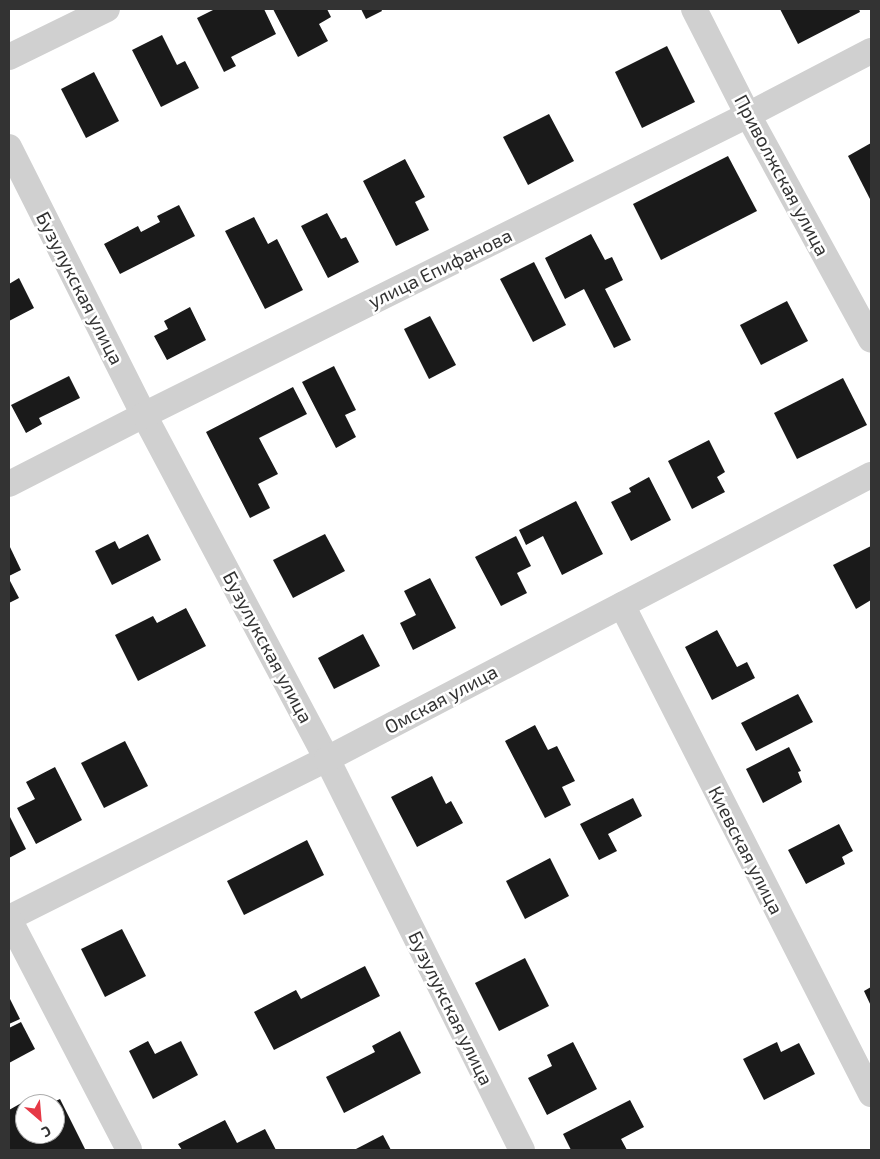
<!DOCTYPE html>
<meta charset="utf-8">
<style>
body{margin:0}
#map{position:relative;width:880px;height:1159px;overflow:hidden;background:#fff;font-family:"Exo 2",sans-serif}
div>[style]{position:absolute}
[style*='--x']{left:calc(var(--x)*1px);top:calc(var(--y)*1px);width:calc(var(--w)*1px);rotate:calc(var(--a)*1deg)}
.building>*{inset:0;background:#1a1a1a}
.minor>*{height:26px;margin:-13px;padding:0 13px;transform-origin:13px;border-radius:13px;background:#d0d0d0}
span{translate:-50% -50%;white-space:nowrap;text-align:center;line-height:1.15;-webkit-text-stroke:5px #fff;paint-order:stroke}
.street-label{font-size:19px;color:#333}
.frame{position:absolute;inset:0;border:10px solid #333;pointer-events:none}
.north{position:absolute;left:15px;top:1094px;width:50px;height:50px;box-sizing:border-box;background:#fff;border:1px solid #adadad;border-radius:50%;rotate:153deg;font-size:14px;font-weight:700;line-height:20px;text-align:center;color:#333}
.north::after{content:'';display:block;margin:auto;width:18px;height:22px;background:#e63946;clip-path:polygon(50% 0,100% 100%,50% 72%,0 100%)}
</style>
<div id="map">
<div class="building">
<i style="clip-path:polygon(215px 9px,264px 9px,276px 34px,231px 57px,236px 66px,224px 72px,197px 18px)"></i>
<i style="clip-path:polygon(273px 9px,327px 9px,331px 17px,319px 24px,328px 41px,298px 57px)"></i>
<i style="clip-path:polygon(361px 9px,381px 9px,382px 11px,366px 19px)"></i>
<i style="clip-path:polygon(780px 9px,859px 9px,860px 12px,798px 44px)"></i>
<i style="clip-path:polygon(162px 35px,177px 65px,185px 61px,199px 88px,161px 107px,132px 50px)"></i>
<i style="clip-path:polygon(667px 46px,695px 102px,642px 128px,615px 72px)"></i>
<i style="clip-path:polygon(94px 72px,119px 121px,86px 138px,61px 89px)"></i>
<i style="clip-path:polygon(549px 114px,574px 161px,528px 185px,503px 137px)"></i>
<i style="clip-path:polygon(871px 143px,871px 201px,848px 156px)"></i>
<i style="clip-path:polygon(728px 156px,757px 211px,661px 260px,633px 204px)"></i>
<i style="clip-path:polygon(405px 159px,425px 197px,415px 202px,429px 230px,396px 246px,363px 181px)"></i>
<i style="clip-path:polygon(179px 205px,195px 236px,120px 274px,104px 244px,138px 226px,141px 232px,160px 222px,157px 216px)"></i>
<i style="clip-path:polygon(327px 213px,341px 239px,346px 237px,359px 262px,328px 278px,301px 226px)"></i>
<i style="clip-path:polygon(254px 217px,268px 244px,277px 239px,303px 290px,265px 309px,225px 231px)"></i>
<i style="clip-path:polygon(591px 234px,605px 260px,612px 257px,623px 280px,605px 289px,631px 340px,614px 348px,584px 289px,565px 299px,545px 258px)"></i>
<i style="clip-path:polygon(534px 262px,566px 325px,533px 342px,500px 279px)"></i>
<i style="clip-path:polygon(19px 278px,34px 308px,9px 321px,9px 284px)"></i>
<i style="clip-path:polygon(787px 301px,808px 341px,761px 365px,740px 325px)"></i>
<i style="clip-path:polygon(190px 307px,206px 340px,167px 360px,154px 336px,168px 329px,164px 321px)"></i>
<i style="clip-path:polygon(430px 316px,456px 365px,429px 379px,404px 329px)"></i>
<i style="clip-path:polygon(334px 366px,356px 410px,345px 415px,356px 437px,336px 448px,302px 382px)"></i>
<i style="clip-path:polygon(69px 376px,80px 398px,39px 418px,42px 424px,26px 433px,11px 405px)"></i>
<i style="clip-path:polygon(843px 378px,867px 425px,797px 459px,774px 413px)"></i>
<i style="clip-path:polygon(293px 387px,307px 414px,259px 438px,278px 474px,258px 484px,270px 508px,250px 518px,206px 432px)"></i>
<i style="clip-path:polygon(709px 440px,725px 472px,717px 477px,725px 492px,692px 509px,668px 461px)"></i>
<i style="clip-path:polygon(649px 477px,671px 520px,631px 541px,611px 502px,631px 492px,629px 488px)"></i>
<i style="clip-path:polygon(576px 501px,603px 554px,562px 575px,543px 536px,526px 545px,519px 530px)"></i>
<i style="clip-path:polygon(148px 534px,161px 560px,112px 585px,95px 551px,115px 541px,119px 549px)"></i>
<i style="clip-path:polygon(325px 534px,345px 571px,293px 598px,273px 560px)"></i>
<i style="clip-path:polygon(516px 536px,531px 566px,517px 573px,527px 593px,501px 606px,475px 557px)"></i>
<i style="clip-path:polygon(9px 545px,21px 570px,9px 576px)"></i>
<i style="clip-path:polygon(871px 546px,871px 600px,856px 609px,833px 565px)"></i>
<i style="clip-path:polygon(430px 578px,456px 628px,413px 650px,400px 623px,416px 615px,404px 591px)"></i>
<i style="clip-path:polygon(9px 579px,19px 598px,9px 603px)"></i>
<i style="clip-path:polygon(186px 608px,206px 646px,138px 681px,115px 635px,153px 616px,157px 623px)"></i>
<i style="clip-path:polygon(717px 630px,737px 667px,747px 662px,755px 678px,712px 700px,685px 647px)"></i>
<i style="clip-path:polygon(363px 634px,380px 666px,334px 689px,318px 658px)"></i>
<i style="clip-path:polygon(798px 694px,813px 722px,756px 751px,741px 723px)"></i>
<i style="clip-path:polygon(535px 725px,548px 750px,557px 746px,575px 781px,562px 787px,571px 805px,545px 818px,505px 741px)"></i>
<i style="clip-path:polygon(125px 741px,148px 786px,104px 808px,81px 763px)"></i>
<i style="clip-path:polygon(789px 747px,801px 771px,798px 772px,802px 782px,763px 803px,746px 769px)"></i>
<i style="clip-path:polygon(55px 767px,82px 820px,36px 844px,17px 808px,35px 799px,26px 782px)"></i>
<i style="clip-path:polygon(432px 776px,446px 804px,451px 801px,463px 823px,417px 847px,391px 797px)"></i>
<i style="clip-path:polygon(633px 798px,642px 816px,608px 834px,617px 851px,599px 860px,580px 824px)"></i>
<i style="clip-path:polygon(9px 815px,26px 849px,9px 858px)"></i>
<i style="clip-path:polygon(839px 824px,853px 851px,842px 857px,845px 864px,806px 884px,788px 850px)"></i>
<i style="clip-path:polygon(307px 840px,324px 875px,244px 915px,227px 881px)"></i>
<i style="clip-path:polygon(550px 858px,569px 896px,525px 919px,506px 881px)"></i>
<i style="clip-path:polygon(122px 929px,146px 976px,105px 997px,81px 949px)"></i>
<i style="clip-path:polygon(525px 958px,549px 1006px,499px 1031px,475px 983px)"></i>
<i style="clip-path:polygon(365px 966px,380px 996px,274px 1050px,254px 1012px,296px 990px,301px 999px)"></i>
<i style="clip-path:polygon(871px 987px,871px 1006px,864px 991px)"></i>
<i style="clip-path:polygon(9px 997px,20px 1019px,9px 1024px)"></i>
<i style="clip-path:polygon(21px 1022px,35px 1049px,9px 1063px,9px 1028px)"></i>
<i style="clip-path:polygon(400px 1031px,421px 1073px,344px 1113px,326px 1077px,375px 1052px,372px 1046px)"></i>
<i style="clip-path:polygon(148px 1041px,155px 1054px,181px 1041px,198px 1075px,153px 1099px,129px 1051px)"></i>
<i style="clip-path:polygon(573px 1042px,597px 1089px,547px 1115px,528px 1078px,552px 1066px,547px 1055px)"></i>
<i style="clip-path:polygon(777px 1042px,781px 1052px,799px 1043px,815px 1074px,764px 1100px,743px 1059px)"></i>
<i style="clip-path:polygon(32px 1097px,36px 1104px,25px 1104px,25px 1134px,55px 1134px,55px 1104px,49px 1104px,60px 1099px,85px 1149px,9px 1150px,9px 1110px)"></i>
<i style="clip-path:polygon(630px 1100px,644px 1127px,621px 1139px,627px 1150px,571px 1150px,563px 1134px)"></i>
<i style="clip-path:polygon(225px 1120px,237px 1143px,265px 1129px,276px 1150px,182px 1150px,178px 1144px)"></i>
<i style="clip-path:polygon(383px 1135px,391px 1150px,354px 1150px)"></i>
</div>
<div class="minor">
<i style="--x:694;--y:9;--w:119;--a:63"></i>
<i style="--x:748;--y:115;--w:256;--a:61.3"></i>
<i style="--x:9;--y:57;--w:109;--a:-26.1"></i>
<i style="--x:9;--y:147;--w:300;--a:63.3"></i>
<i style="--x:144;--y:415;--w:390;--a:62"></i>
<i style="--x:327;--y:759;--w:437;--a:63.5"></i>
<i style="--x:9;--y:484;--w:152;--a:-27.1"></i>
<i style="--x:144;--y:415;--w:674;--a:-26.41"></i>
<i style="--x:748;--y:115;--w:139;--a:-27.5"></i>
<i style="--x:622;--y:605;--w:549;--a:63.01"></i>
<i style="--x:9;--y:918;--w:356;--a:-26.6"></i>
<i style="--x:327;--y:759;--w:614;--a:-27.57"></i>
<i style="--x:9;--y:919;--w:260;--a:62.5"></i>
</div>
<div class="street-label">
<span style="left:782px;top:175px;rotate:62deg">Приволжская улица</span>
<span style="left:440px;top:268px;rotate:-26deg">улица Епифанова</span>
<span style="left:80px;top:288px;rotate:63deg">Бузулукская улица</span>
<span style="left:268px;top:647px;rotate:62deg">Бузулукская улица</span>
<span style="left:441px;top:699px;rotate:-28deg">Омская улица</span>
<span style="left:746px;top:850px;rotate:63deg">Киевская улица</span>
<span style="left:451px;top:1008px;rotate:64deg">Бузулукская улица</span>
</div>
<div class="frame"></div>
<div class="north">С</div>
</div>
